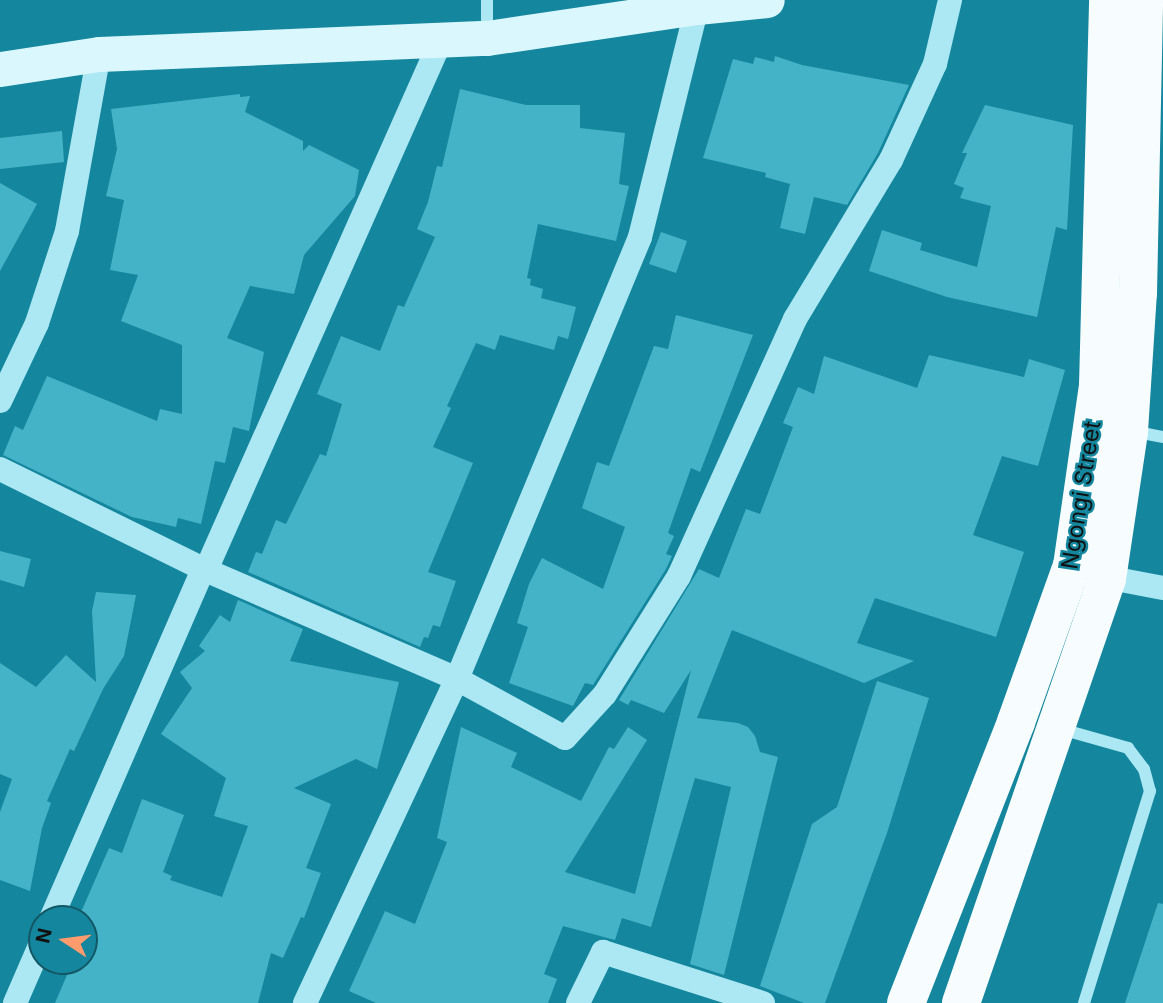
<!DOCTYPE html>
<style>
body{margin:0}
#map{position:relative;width:1163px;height:1003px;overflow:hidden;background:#14869d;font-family:Inter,sans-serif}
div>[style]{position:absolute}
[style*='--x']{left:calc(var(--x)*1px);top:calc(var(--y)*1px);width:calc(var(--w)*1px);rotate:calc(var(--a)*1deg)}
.building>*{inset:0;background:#45b3c7}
.lane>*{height:12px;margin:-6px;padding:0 6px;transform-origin:6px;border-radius:6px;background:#abe8f3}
.street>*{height:24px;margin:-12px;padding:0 12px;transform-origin:12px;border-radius:12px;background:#abe8f3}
.secondary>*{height:35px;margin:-17.5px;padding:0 17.5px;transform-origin:17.5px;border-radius:17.5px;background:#daf7fd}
.primary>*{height:38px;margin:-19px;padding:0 19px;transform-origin:19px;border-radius:19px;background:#f7fdff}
span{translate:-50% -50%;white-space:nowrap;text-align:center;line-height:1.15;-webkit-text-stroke:5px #14869d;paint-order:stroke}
.street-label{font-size:23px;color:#111}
.north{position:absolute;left:28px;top:905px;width:70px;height:70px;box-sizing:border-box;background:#14869d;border:2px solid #135765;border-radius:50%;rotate:283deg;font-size:19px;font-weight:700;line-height:28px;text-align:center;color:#111}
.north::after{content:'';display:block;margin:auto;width:24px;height:32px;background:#ff9b6d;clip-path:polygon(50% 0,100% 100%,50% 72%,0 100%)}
</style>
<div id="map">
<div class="building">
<i style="clip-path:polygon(775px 56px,802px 65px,909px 85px,878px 153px,847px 205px,814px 197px,805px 234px,780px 228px,790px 184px,765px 177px,766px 173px,703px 158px,733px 59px,753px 64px,755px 57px,774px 62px)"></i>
<i style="clip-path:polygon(460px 89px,526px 105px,580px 105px,580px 128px,625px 133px,619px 184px,629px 186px,616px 241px,538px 224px,527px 278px,531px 279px,530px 285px,543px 289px,541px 298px,576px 307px,568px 339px,558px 336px,554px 350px,500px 335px,495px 350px,476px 343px,447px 406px,451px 408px,433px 447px,473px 463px,428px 572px,456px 581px,440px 627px,433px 625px,428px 638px,424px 637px,420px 647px,248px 572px,256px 552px,262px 554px,276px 520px,286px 524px,320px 454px,326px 456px,342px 404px,317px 394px,341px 336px,380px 351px,398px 305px,404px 307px,435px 237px,417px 229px,428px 202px,437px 166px,442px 167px)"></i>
<i style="clip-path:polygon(240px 94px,240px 97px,250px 96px,245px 112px,303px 141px,303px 151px,309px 145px,359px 170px,355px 196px,304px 255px,294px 294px,250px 286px,227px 338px,264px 352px,249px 431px,233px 427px,225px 463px,215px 461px,201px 524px,178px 518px,176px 527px,132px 517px,3px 455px,15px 426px,23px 430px,47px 376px,157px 421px,160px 409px,182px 414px,182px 345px,121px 321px,138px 275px,110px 270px,124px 200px,106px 196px,117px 149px,111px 109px)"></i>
<i style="clip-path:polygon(985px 105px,1073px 125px,1067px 230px,1056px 227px,1037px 317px,947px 297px,869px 271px,882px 230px,922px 243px,920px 250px,977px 267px,991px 206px,960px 198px,964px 188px,954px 184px,967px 153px,962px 153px)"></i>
<i style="clip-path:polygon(62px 131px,64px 162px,0 169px,0 138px)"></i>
<i style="clip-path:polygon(0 183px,37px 204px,0 271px)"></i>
<i style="clip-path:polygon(661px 232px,687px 241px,676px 273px,649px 264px)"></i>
<i style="clip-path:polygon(676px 315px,753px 335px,700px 472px,691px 468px,668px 533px,674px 536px,666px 554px,672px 556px,666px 569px,593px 685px,585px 683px,573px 706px,509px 683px,528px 627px,517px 623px,529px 584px,542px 558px,603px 589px,625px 527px,582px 508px,597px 462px,609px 466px,654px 346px,668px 349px)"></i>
<i style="clip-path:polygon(929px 355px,1024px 377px,1029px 359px,1065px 370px,1038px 466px,1002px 456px,973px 535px,1024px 552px,996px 637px,875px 598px,857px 643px,914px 661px,864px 683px,732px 630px,697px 718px,738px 723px,748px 727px,755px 736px,760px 752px,778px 757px,724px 975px,690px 964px,731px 787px,695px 778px,651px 927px,622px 918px,615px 940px,563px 926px,544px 974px,557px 979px,548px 1003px,376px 1003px,349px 991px,385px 911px,415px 924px,447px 842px,437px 838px,461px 727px,517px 753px,511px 767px,581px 801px,609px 747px,614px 749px,628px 727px,647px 740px,565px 872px,635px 894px,691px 670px,664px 713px,631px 700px,628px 705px,619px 700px,699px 569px,719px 578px,746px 509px,760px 514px,793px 427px,783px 423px,798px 387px,814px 394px,824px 356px,917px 388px)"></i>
<i style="clip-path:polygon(0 551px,31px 559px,24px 587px,0 580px)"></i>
<i style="clip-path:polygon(96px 592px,136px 595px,124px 656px,103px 689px,74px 751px,70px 749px,47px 801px,51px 803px,42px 828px,30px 891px,0 880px,0 812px,12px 779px,0 774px,0 663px,36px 687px,66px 655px,96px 682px,92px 611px)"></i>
<i style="clip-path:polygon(238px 600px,303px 629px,290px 661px,399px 682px,377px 769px,356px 759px,294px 788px,331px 804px,306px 868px,321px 873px,304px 918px,301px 917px,283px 958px,271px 953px,258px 1003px,55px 1003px,73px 961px,84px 961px,84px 934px,90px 919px,78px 919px,109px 848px,122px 853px,142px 799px,184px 815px,163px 872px,172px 876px,170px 880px,222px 897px,248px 826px,214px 816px,226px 778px,161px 734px,192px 688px,180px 672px,205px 651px,199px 646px,220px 615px,230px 622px)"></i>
<i style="clip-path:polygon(877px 681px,929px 698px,887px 833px,825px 1003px,804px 1003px,760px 986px,812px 824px,837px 807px)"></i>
<i style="clip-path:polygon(1158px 903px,1163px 904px,1163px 1003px,1125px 1003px)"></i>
</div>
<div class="lane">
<i style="--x:487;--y:35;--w:35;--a:-90"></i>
<i style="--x:1132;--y:431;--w:32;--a:11"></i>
<i style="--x:1061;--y:729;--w:70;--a:15.8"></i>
<i style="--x:1128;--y:748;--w:26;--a:53"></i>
<i style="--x:1144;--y:769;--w:23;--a:75"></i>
<i style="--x:1150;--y:791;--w:222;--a:107.3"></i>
</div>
<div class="street">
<i style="--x:0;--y:401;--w:86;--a:-64.6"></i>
<i style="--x:37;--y:323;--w:97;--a:-71.9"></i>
<i style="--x:67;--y:231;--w:180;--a:-79.8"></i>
<i style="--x:0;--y:469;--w:226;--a:26.2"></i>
<i style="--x:203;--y:569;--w:277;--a:23.4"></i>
<i style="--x:457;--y:679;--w:123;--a:28.6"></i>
<i style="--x:565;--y:738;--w:59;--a:-47.7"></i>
<i style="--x:605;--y:694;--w:139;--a:-57.9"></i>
<i style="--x:679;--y:576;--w:282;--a:-65.7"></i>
<i style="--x:795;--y:319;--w:186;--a:-58.9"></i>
<i style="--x:891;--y:160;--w:106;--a:-65.4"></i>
<i style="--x:935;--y:64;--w:66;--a:-76.8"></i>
<i style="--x:1095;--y:575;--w:69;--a:10.8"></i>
<i style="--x:51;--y:919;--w:382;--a:-66.5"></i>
<i style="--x:203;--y:569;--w:3;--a:18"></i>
<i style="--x:206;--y:570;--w:580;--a:-66.09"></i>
<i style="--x:15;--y:1003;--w:68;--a:-66.5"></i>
<i style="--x:305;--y:1003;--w:358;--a:-64.9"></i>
<i style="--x:457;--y:679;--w:478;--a:-67.5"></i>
<i style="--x:640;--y:237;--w:237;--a:-76.1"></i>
<i style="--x:578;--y:1003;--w:57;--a:-63.9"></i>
<i style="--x:603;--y:952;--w:168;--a:17.7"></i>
</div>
<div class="secondary">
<i style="--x:0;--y:69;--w:100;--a:-8.6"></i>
<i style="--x:99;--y:54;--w:388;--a:-2.4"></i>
<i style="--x:487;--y:38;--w:212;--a:-8.4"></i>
<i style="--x:697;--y:7;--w:70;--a:-5.7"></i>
</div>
<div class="primary">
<i style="--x:906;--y:1003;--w:302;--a:-68.6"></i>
<i style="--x:1016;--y:722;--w:166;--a:-70.3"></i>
<i style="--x:1072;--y:566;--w:182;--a:-81.8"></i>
<i style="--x:1098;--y:386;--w:386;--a:-88.5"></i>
<i style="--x:961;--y:1003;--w:448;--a:-71"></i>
<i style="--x:1107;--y:579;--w:150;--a:-81.5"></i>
<i style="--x:1129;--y:431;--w:138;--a:-86.3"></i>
<i style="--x:1138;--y:293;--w:293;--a:-88.8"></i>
</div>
<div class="street-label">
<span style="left:1081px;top:495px;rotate:-81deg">Ngongi Street</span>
</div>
<div class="north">N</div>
</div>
